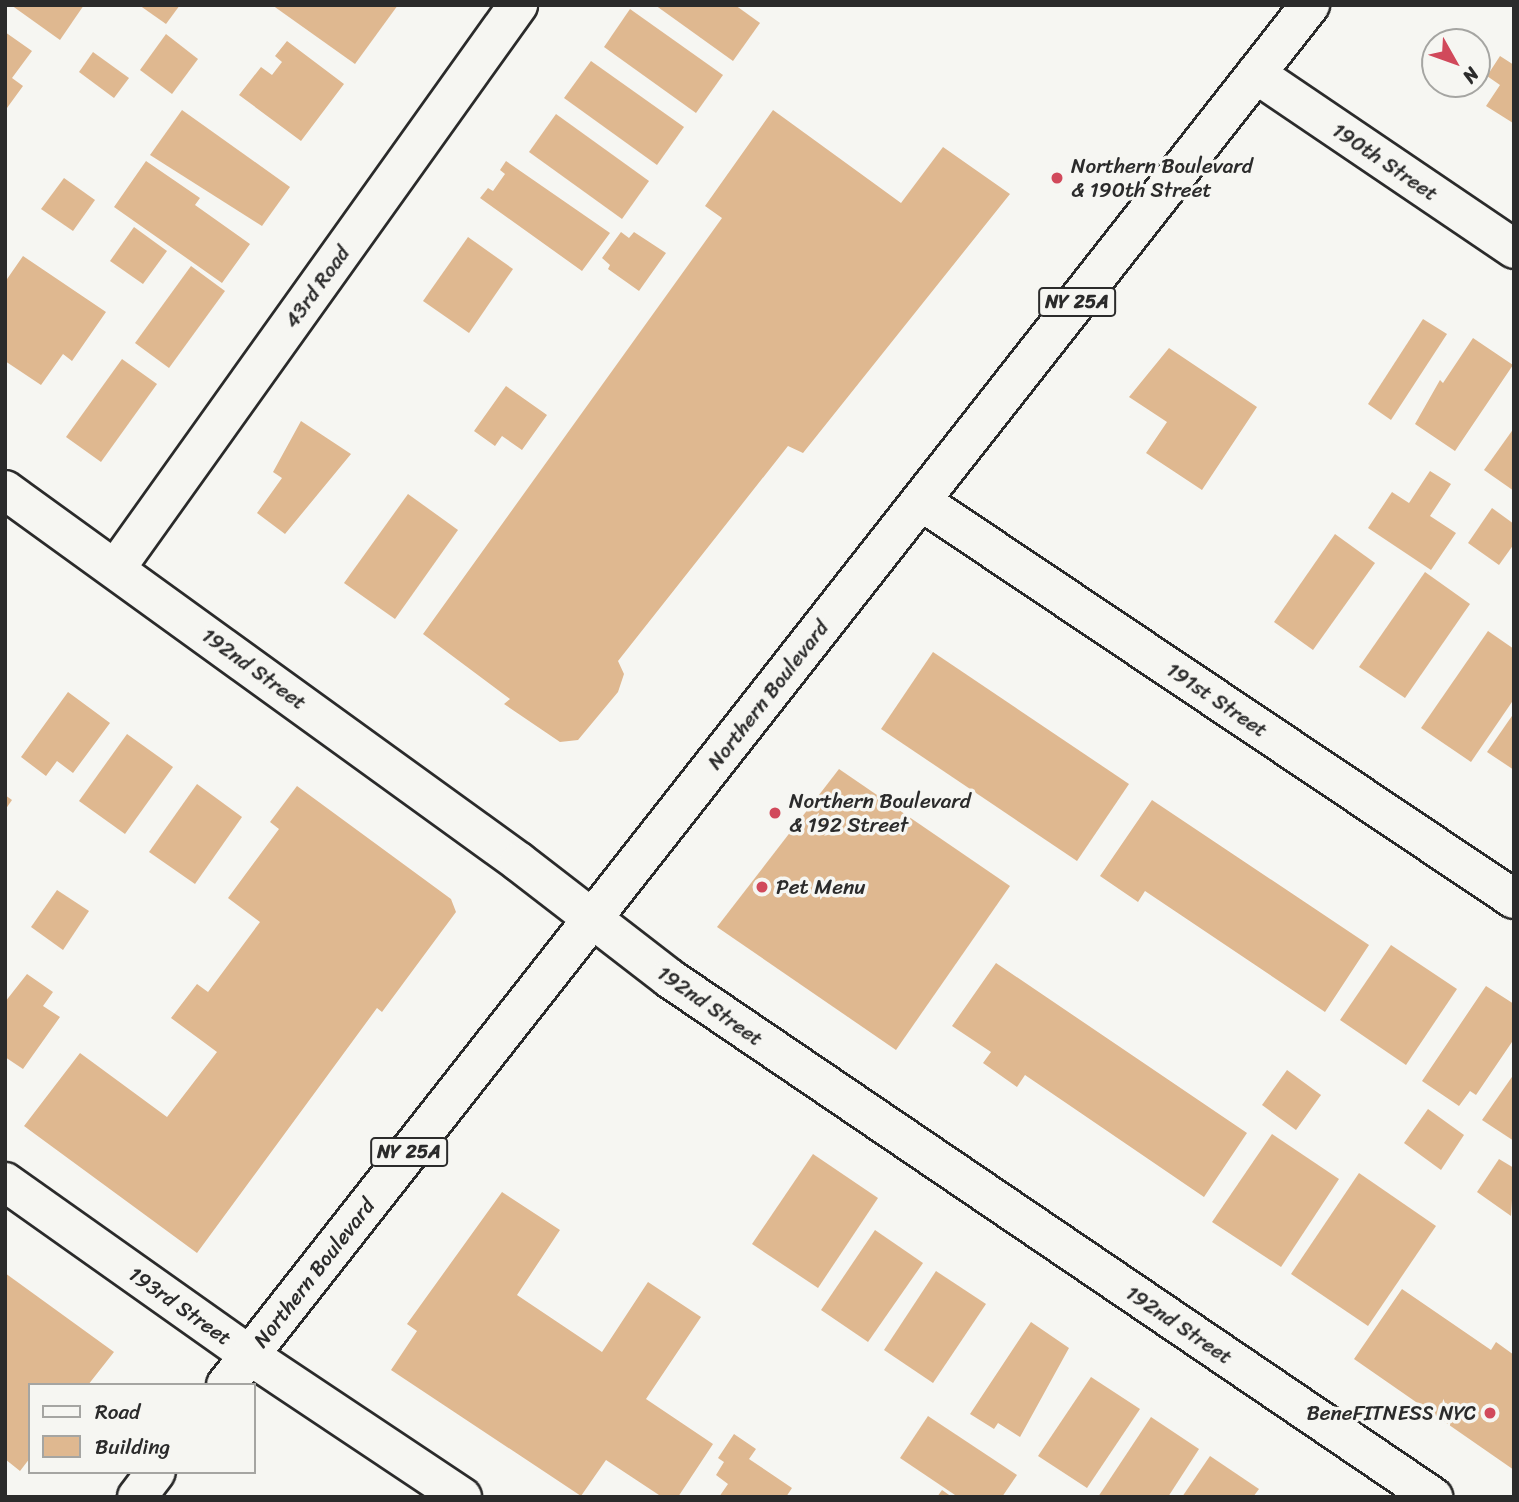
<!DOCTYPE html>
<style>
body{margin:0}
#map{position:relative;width:1519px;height:1502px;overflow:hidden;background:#f6f6f2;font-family:Sriracha,sans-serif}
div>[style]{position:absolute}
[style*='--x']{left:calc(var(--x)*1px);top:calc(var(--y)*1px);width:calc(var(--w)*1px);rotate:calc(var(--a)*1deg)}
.building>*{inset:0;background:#dfb890}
.roads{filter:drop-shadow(2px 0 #2b2b2b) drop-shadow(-2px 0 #2b2b2b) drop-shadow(0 2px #2b2b2b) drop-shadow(0 -2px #2b2b2b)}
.minor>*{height:38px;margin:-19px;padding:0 19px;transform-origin:19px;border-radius:19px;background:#f6f6f2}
.primary>*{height:38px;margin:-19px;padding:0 19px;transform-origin:19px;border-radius:19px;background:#f6f6f2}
.dots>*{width:19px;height:19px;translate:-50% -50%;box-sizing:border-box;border:4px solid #f6f6f2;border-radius:50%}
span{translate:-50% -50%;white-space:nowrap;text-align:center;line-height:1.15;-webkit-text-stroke:7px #f6f6f2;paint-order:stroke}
.shield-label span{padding:2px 5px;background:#f6f6f2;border:2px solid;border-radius:5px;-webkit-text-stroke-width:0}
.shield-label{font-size:19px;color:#2b2b2b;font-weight:700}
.street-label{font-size:21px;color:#2b2b2b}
.poi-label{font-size:21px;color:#2b2b2b}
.left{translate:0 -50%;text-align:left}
.right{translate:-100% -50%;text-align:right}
.frame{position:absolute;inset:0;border:7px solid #2b2b2b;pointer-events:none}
.legend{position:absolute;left:28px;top:1383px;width:228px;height:91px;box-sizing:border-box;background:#f6f6f2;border:2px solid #a5a5a2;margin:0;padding:9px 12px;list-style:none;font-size:21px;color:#2b2b2b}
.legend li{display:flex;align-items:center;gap:14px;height:35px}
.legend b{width:35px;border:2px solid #a5a5a2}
.north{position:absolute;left:1421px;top:28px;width:70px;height:70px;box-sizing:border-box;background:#f6f6f2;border:2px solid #a5a5a2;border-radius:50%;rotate:130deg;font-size:19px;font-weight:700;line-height:28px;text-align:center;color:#2b2b2b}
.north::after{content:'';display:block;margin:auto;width:24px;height:32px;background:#d1495b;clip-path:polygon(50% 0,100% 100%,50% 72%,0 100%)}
</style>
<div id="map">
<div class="building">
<i style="clip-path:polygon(11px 5px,84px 5px,60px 40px)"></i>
<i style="clip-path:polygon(139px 5px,180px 5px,166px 24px)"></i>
<i style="clip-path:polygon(272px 5px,398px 5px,355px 64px)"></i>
<i style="clip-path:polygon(655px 5px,735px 5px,760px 23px,733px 61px)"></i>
<i style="clip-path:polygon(630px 9px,723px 75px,696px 113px,604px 47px)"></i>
<i style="clip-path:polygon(5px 32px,32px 51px,12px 78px,23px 86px,7px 108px)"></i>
<i style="clip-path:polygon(166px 34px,198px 59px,172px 94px,140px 70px)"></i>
<i style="clip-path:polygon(287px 41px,344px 84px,301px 141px,239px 95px,261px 67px,272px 75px,282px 62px,275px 56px)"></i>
<i style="clip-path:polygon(93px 52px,129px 78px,114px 98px,79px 72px)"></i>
<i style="clip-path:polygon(1500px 56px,1514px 65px,1513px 123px,1486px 106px,1500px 85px,1487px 76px)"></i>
<i style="clip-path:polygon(591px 61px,684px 127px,657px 165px,564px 98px)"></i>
<i style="clip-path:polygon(182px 110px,290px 187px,262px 226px,150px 155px)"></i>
<i style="clip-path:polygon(773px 110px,901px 203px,943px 147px,1010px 194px,803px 453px,788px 446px,618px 661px,624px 674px,618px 692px,578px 740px,560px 742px,504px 704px,510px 699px,423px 634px,722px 218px,705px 206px)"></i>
<i style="clip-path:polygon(556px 114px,649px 181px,622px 219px,529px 152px)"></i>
<i style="clip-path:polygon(146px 161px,200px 198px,195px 205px,250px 244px,222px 283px,114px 207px)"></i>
<i style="clip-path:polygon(506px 161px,610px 233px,582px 271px,480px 198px,488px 188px,493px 191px,505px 174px,500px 170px)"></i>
<i style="clip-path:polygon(64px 178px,95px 200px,73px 231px,41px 209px)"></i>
<i style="clip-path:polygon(134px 227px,167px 251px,143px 284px,110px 261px)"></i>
<i style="clip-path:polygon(621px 232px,629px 238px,634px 232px,666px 253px,639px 291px,608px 269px,610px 265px,602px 258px)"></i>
<i style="clip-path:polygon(468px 237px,513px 269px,469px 333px,423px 301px)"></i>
<i style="clip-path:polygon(23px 256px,106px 312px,72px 361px,63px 354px,41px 385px,5px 361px,5px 282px)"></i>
<i style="clip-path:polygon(191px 266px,225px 291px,169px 368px,135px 343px)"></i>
<i style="clip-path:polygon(1423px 319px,1447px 334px,1391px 420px,1368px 404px)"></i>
<i style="clip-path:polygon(1473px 338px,1513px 365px,1455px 451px,1415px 424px,1440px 380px,1443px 383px)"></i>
<i style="clip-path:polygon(1169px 348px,1257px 407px,1202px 490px,1146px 453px,1167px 422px,1129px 397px)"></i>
<i style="clip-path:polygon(122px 359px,157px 384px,101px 462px,66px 437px)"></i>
<i style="clip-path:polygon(506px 386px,547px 415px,522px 450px,502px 436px,495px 446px,474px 431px)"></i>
<i style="clip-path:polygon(301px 421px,351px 454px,285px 534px,257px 513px,282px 478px,273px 472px)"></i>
<i style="clip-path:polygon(1514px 428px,1514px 491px,1484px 470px)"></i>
<i style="clip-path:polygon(1430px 471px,1451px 484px,1430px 516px,1456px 533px,1431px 570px,1368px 528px,1392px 492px,1409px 503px)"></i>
<i style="clip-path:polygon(408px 494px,458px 530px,395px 619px,344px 583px)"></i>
<i style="clip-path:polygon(1492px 508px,1514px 524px,1514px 544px,1499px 565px,1468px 543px)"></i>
<i style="clip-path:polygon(1335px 534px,1375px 563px,1313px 650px,1274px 622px)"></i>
<i style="clip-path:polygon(1425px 572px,1470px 604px,1405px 698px,1359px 667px)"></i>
<i style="clip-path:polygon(1488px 631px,1514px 649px,1514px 699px,1471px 762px,1421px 728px)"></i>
<i style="clip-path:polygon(933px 652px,1129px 784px,1077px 861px,881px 729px)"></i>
<i style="clip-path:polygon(68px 692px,110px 723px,73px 773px,57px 761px,46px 776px,21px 757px)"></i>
<i style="clip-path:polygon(1514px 713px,1514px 770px,1487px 752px)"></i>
<i style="clip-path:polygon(127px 734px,173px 767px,125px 834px,79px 801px)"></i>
<i style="clip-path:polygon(839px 769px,1010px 886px,896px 1050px,717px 927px)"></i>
<i style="clip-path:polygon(197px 784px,242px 817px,195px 884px,149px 852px)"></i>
<i style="clip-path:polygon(297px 786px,451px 899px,456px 912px,382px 1012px,377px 1008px,197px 1253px,24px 1126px,80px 1053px,167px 1117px,217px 1052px,171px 1018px,197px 984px,208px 992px,260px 922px,228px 898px,279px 829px,270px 822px)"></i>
<i style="clip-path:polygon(5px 795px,12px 800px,5px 810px)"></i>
<i style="clip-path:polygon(1152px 800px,1369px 945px,1325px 1012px,1145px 891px,1138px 902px,1100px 876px)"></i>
<i style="clip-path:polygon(57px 890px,89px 911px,63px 950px,31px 927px)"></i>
<i style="clip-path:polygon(1391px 945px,1457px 989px,1406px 1065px,1340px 1020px)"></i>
<i style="clip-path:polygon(996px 963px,1247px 1133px,1204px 1197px,1025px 1075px,1017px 1087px,983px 1063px,991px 1052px,952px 1026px)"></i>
<i style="clip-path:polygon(27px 974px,53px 992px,43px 1006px,60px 1017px,23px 1069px,5px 1057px,5px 1002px)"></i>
<i style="clip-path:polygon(1486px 986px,1514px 1004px,1514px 1039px,1476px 1095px,1470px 1091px,1459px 1106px,1422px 1081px)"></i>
<i style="clip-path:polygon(1287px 1070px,1321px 1095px,1296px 1130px,1262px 1105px)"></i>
<i style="clip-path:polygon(1514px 1074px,1514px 1141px,1482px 1120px)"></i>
<i style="clip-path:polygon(1428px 1109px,1464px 1135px,1441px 1170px,1404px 1143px)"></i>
<i style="clip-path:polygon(1272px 1134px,1339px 1179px,1281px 1267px,1212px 1222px)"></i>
<i style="clip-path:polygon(813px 1154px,878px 1198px,818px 1288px,752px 1244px)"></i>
<i style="clip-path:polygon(1499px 1159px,1514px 1168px,1511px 1216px,1477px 1192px)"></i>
<i style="clip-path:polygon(1359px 1173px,1436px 1226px,1368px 1326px,1291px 1274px)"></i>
<i style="clip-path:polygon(502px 1192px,560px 1230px,517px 1295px,602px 1352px,648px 1282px,701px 1317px,646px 1399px,713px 1444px,678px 1497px,662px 1497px,606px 1460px,581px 1496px,391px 1370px,417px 1331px,407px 1324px)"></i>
<i style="clip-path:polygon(875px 1230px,923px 1263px,868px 1342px,821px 1310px)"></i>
<i style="clip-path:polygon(936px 1271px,986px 1304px,933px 1383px,884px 1350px)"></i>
<i style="clip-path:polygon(5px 1273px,114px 1352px,88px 1385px,30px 1385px,30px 1458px,20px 1471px,5px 1459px)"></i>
<i style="clip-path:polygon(1402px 1289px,1491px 1350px,1496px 1342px,1514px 1355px,1514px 1470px,1354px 1359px)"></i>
<i style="clip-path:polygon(1031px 1322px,1069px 1348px,1020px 1437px,998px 1423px,994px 1429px,970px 1414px)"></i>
<i style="clip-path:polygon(1091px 1377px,1140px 1409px,1087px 1488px,1038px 1456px)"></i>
<i style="clip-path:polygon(928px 1416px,1017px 1475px,1002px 1497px,958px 1497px,900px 1458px)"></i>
<i style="clip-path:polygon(1151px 1417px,1199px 1449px,1168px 1497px,1098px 1497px)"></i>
<i style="clip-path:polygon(734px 1434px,756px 1449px,749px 1459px,792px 1488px,786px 1497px,719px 1497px,728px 1484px,716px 1475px,724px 1462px,718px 1458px)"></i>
<i style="clip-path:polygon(1210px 1456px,1259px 1489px,1253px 1497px,1182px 1497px)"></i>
<i style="clip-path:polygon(942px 1490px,952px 1497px,937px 1497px)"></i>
</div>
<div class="roads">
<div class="minor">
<i style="--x:1256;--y:74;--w:312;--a:34.1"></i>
<i style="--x:5;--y:490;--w:634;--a:35.89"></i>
<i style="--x:519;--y:862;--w:190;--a:37.7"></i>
<i style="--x:669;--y:978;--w:924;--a:34.19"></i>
<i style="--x:921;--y:501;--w:714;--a:33.87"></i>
<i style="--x:116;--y:568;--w:692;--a:-54.47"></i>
<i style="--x:5;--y:1182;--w:299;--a:35.3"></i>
<i style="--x:249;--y:1355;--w:256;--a:33.7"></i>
</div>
<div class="primary">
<i style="--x:226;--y:1385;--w:1755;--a:-51.85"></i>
<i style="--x:137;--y:1497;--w:31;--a:-53"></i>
</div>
</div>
<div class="dots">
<i style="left:1057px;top:178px;background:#d1495b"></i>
<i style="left:775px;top:813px;background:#d1495b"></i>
<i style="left:762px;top:887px;background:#d1495b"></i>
<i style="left:1490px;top:1413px;background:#d1495b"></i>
</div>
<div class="shield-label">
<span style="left:1077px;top:302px">NY 25A</span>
<span style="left:409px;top:1152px">NY 25A</span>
</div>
<div class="street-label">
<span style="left:1385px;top:162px;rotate:34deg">190th Street</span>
<span style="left:317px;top:287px;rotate:-54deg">43rd Road</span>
<span style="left:254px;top:669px;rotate:36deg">192nd Street</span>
<span style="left:768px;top:695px;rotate:-52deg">Northern Boulevard</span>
<span style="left:1217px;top:700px;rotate:34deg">191st Street</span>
<span style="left:710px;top:1006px;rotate:35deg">192nd Street</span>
<span style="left:314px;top:1273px;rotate:-52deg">Northern Boulevard</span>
<span style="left:180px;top:1306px;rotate:35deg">193rd Street</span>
<span style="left:1179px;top:1325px;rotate:34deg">192nd Street</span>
</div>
<div class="poi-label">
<span class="left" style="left:1071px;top:178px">Northern Boulevard<br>&amp; 190th Street</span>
<span class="left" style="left:789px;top:813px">Northern Boulevard<br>&amp; 192 Street</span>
<span class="left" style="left:776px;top:887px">Pet Menu</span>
<span class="right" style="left:1476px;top:1413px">BeneFITNESS NYC</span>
</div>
<div class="frame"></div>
<ul class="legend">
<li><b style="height:9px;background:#f6f6f2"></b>Road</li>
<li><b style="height:19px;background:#dfb890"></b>Building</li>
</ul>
<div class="north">N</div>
</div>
